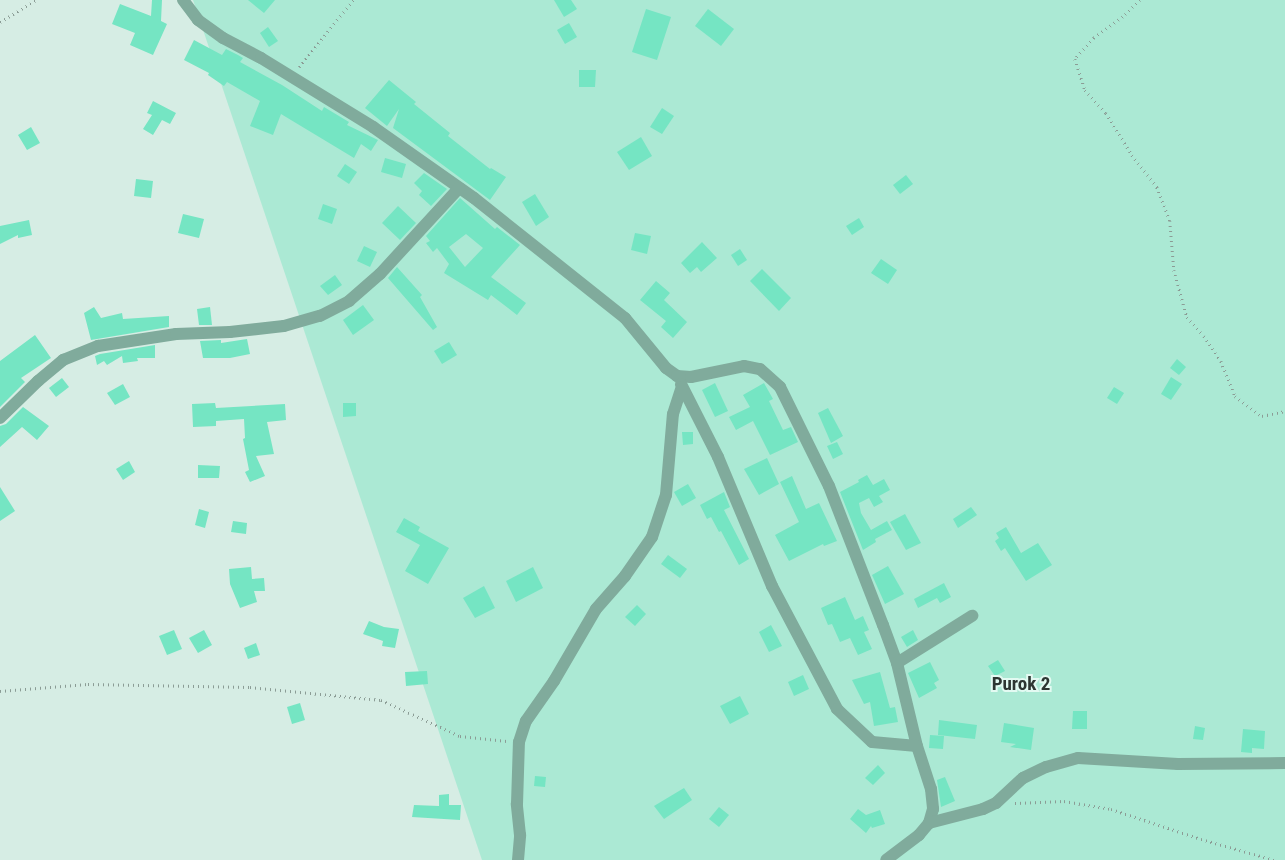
<!DOCTYPE html>
<style>
body{margin:0}
#map{position:relative;width:1285px;height:860px;overflow:hidden;background:#d6ede4;font-family:"Roboto Condensed",sans-serif}
div>[style]{position:absolute}
[style*='--x']{left:calc(var(--x)*1px);top:calc(var(--y)*1px);width:calc(var(--w)*1px);rotate:calc(var(--a)*1deg)}
.green>*{inset:0;background:#abe9d4}
.building>*{inset:0;background:#75e5c3}
.path>*{height:2.5px;margin-top:-1.25px;transform-origin:0;background:repeating-linear-gradient(90deg,#8b9c95 0 1px,transparent 0 5px)}
.minor>*{height:12px;margin:-6px;padding:0 6px;transform-origin:6px;border-radius:6px;background:#80ab9c}
span{translate:-50% -50%;white-space:nowrap;text-align:center;line-height:1.15;-webkit-text-stroke:4px #e3faf2;paint-order:stroke}
.neighbourhood-label{font-size:19px;color:#2d3632;font-weight:700}
</style>
<div id="map">
<div class="green">
<i style="clip-path:polygon(193px 0,1285px 0,1285px 860px,482px 860px)"></i>
</div>
<div class="building">
<i style="clip-path:polygon(152px 0,162px 0,161px 21px,167px 24px,153px 55px,130px 45px,135px 33px,112px 24px,120px 4px,151px 16px)"></i>
<i style="clip-path:polygon(248px 0,275px 0,264px 13px)"></i>
<i style="clip-path:polygon(554px 0,571px 0,577px 9px,564px 17px)"></i>
<i style="clip-path:polygon(646px 9px,671px 17px,657px 60px,632px 52px)"></i>
<i style="clip-path:polygon(708px 9px,734px 29px,721px 46px,695px 26px)"></i>
<i style="clip-path:polygon(569px 23px,577px 37px,565px 44px,557px 30px)"></i>
<i style="clip-path:polygon(268px 27px,278px 41px,269px 47px,260px 33px)"></i>
<i style="clip-path:polygon(194px 40px,222px 55px,226px 49px,238px 55px,243px 58px,240px 62px,282px 85px,322px 111px,324px 107px,349px 122px,347px 125px,378px 140px,371px 151px,361px 144px,354px 158px,281px 114px,273px 135px,250px 126px,260px 101px,227px 82px,224px 86px,208px 75px,209px 73px,184px 60px)"></i>
<i style="clip-path:polygon(579px 70px,596px 70px,595px 87px,579px 87px)"></i>
<i style="clip-path:polygon(389px 80px,416px 102px,414px 104px,450px 133px,448px 136px,490px 169px,491px 168px,506px 177px,490px 200px,393px 128px,399px 109px,387px 126px,365px 108px)"></i>
<i style="clip-path:polygon(153px 101px,176px 113px,170px 124px,162px 120px,153px 135px,143px 129px,152px 115px,147px 113px)"></i>
<i style="clip-path:polygon(662px 108px,674px 116px,662px 134px,650px 127px)"></i>
<i style="clip-path:polygon(31px 127px,40px 143px,27px 150px,18px 135px)"></i>
<i style="clip-path:polygon(641px 137px,652px 156px,629px 170px,617px 152px)"></i>
<i style="clip-path:polygon(385px 158px,406px 164px,402px 178px,381px 172px)"></i>
<i style="clip-path:polygon(345px 164px,357px 172px,349px 184px,337px 176px)"></i>
<i style="clip-path:polygon(424px 173px,447px 189px,431px 206px,419px 195px,422px 191px,414px 183px)"></i>
<i style="clip-path:polygon(906px 175px,913px 184px,900px 194px,893px 185px)"></i>
<i style="clip-path:polygon(136px 179px,153px 181px,151px 198px,134px 196px)"></i>
<i style="clip-path:polygon(535px 194px,549px 217px,536px 226px,522px 202px)"></i>
<i style="clip-path:polygon(evenodd,460px 198px,495px 229px,497px 227px,520px 245px,491px 277px,526px 303px,517px 315px,491px 295px,488px 300px,444px 273px,449px 264px,437px 248px,433px 252px,426px 243px,430px 241px,426px 236px,460px 198px,466px 234px,483px 248px,465px 267px,449px 247px,466px 234px)"></i>
<i style="clip-path:polygon(323px 204px,337px 209px,332px 224px,318px 219px)"></i>
<i style="clip-path:polygon(398px 206px,416px 223px,400px 240px,382px 223px)"></i>
<i style="clip-path:polygon(183px 214px,204px 219px,199px 238px,178px 233px)"></i>
<i style="clip-path:polygon(859px 218px,864px 227px,852px 235px,846px 226px)"></i>
<i style="clip-path:polygon(29px 220px,32px 235px,18px 238px,18px 235px,0 244px,0 226px)"></i>
<i style="clip-path:polygon(635px 233px,651px 236px,647px 254px,631px 250px)"></i>
<i style="clip-path:polygon(702px 242px,717px 258px,701px 272px,697px 267px,690px 273px,681px 263px)"></i>
<i style="clip-path:polygon(364px 246px,377px 252px,370px 267px,357px 261px)"></i>
<i style="clip-path:polygon(740px 249px,747px 260px,738px 266px,731px 255px)"></i>
<i style="clip-path:polygon(881px 259px,897px 270px,888px 284px,871px 273px)"></i>
<i style="clip-path:polygon(397px 267px,422px 295px,420px 297px,437px 327px,433px 330px,388px 278px)"></i>
<i style="clip-path:polygon(762px 269px,791px 298px,779px 311px,750px 281px)"></i>
<i style="clip-path:polygon(335px 275px,342px 285px,328px 295px,320px 286px)"></i>
<i style="clip-path:polygon(656px 281px,670px 293px,664px 300px,687px 322px,673px 338px,661px 327px,666px 321px,640px 300px)"></i>
<i style="clip-path:polygon(363px 305px,374px 320px,353px 335px,343px 320px)"></i>
<i style="clip-path:polygon(94px 307px,101px 318px,122px 313px,123px 319px,169px 316px,169px 327px,91px 340px,84px 313px)"></i>
<i style="clip-path:polygon(210px 307px,212px 325px,199px 325px,197px 309px)"></i>
<i style="clip-path:polygon(35px 335px,51px 358px,21px 378px,25px 382px,0 407px,0 361px)"></i>
<i style="clip-path:polygon(247px 339px,250px 354px,230px 358px,203px 358px,200px 341px,221px 340px,221px 343px)"></i>
<i style="clip-path:polygon(449px 342px,457px 355px,442px 364px,434px 351px)"></i>
<i style="clip-path:polygon(155px 345px,155px 358px,137px 358px,138px 361px,123px 363px,122px 356px,107px 365px,104px 361px,97px 365px,95px 356px,100px 354px)"></i>
<i style="clip-path:polygon(1177px 359px,1186px 367px,1179px 375px,1170px 368px)"></i>
<i style="clip-path:polygon(1171px 377px,1182px 384px,1171px 400px,1161px 394px)"></i>
<i style="clip-path:polygon(62px 378px,69px 387px,56px 397px,49px 388px)"></i>
<i style="clip-path:polygon(715px 383px,728px 411px,715px 417px,702px 390px)"></i>
<i style="clip-path:polygon(764px 383px,773px 399px,769px 401px,783px 430px,791px 427px,798px 442px,770px 455px,753px 421px,736px 430px,729px 417px,750px 407px,743px 395px)"></i>
<i style="clip-path:polygon(123px 384px,130px 397px,115px 405px,107px 393px)"></i>
<i style="clip-path:polygon(1114px 387px,1124px 393px,1117px 404px,1107px 398px)"></i>
<i style="clip-path:polygon(215px 403px,216px 408px,285px 404px,286px 420px,267px 422px,274px 454px,256px 456px,265px 476px,250px 482px,245px 472px,249px 470px,243px 439px,245px 438px,244px 419px,216px 421px,216px 426px,193px 427px,192px 404px)"></i>
<i style="clip-path:polygon(343px 403px,356px 403px,356px 416px,343px 417px)"></i>
<i style="clip-path:polygon(23px 407px,49px 426px,37px 440px,22px 427px,0 447px,0 426px,6px 424px)"></i>
<i style="clip-path:polygon(828px 408px,843px 436px,831px 443px,818px 413px)"></i>
<i style="clip-path:polygon(682px 432px,693px 432px,693px 444px,683px 445px)"></i>
<i style="clip-path:polygon(837px 442px,843px 454px,833px 459px,827px 446px)"></i>
<i style="clip-path:polygon(767px 458px,779px 484px,759px 495px,744px 469px)"></i>
<i style="clip-path:polygon(129px 461px,135px 472px,123px 480px,116px 469px)"></i>
<i style="clip-path:polygon(198px 465px,220px 466px,219px 478px,198px 478px)"></i>
<i style="clip-path:polygon(867px 475px,873px 485px,884px 479px,890px 490px,879px 496px,883px 502px,874px 507px,869px 498px,859px 503px,861px 513px,871px 530px,887px 521px,892px 530px,875px 539px,876px 542px,863px 550px,840px 492px,859px 482px,858px 480px)"></i>
<i style="clip-path:polygon(792px 476px,806px 509px,819px 503px,837px 541px,824px 546px,823px 544px,789px 561px,775px 535px,799px 522px,780px 482px)"></i>
<i style="clip-path:polygon(688px 484px,696px 498px,682px 506px,674px 492px)"></i>
<i style="clip-path:polygon(0 487px,15px 511px,0 521px)"></i>
<i style="clip-path:polygon(724px 492px,730px 507px,724px 510px,749px 559px,739px 565px,721px 531px,719px 532px,711px 517px,707px 519px,700px 505px)"></i>
<i style="clip-path:polygon(971px 507px,977px 515px,958px 528px,953px 519px)"></i>
<i style="clip-path:polygon(199px 509px,209px 512px,205px 528px,195px 525px)"></i>
<i style="clip-path:polygon(905px 514px,921px 543px,906px 550px,890px 522px)"></i>
<i style="clip-path:polygon(404px 518px,420px 527px,418px 531px,449px 548px,428px 584px,405px 571px,420px 545px,396px 532px)"></i>
<i style="clip-path:polygon(233px 521px,247px 523px,246px 534px,231px 532px)"></i>
<i style="clip-path:polygon(1006px 527px,1021px 553px,1038px 543px,1052px 565px,1026px 581px,1005px 548px,1001px 551px,995px 541px,999px 538px,996px 533px)"></i>
<i style="clip-path:polygon(668px 555px,687px 569px,680px 578px,661px 564px)"></i>
<i style="clip-path:polygon(888px 566px,904px 594px,885px 604px,872px 575px)"></i>
<i style="clip-path:polygon(251px 567px,252px 579px,264px 578px,265px 591px,254px 591px,257px 602px,240px 608px,230px 584px,229px 569px)"></i>
<i style="clip-path:polygon(533px 567px,543px 588px,516px 602px,506px 581px)"></i>
<i style="clip-path:polygon(944px 583px,951px 597px,940px 603px,937px 598px,918px 608px,914px 599px)"></i>
<i style="clip-path:polygon(484px 586px,495px 608px,475px 618px,463px 598px)"></i>
<i style="clip-path:polygon(845px 597px,855px 620px,863px 616px,869px 630px,864px 632px,872px 649px,858px 655px,850px 638px,840px 642px,832px 624px,828px 625px,821px 608px)"></i>
<i style="clip-path:polygon(637px 605px,646px 614px,635px 626px,625px 617px)"></i>
<i style="clip-path:polygon(369px 621px,384px 627px,399px 629px,395px 648px,382px 646px,383px 641px,363px 634px)"></i>
<i style="clip-path:polygon(771px 625px,782px 646px,769px 652px,759px 632px)"></i>
<i style="clip-path:polygon(174px 630px,182px 649px,167px 655px,159px 636px)"></i>
<i style="clip-path:polygon(204px 630px,212px 645px,198px 653px,189px 638px)"></i>
<i style="clip-path:polygon(913px 630px,918px 640px,907px 647px,901px 637px)"></i>
<i style="clip-path:polygon(256px 643px,260px 655px,248px 659px,244px 648px)"></i>
<i style="clip-path:polygon(998px 660px,1005px 671px,995px 676px,988px 666px)"></i>
<i style="clip-path:polygon(930px 662px,939px 680px,934px 683px,937px 688px,919px 698px,908px 673px)"></i>
<i style="clip-path:polygon(427px 671px,428px 684px,406px 686px,405px 672px)"></i>
<i style="clip-path:polygon(880px 672px,890px 708px,895px 707px,898px 722px,874px 726px,870px 702px,864px 704px,852px 680px)"></i>
<i style="clip-path:polygon(803px 675px,809px 689px,794px 696px,788px 682px)"></i>
<i style="clip-path:polygon(740px 696px,749px 714px,730px 724px,720px 706px)"></i>
<i style="clip-path:polygon(300px 703px,305px 720px,292px 724px,287px 707px)"></i>
<i style="clip-path:polygon(1073px 711px,1087px 711px,1087px 729px,1072px 729px)"></i>
<i style="clip-path:polygon(939px 720px,977px 725px,975px 739px,938px 735px)"></i>
<i style="clip-path:polygon(1004px 723px,1034px 728px,1031px 750px,1010px 747px,1016px 744px,1001px 742px)"></i>
<i style="clip-path:polygon(1195px 726px,1205px 728px,1203px 740px,1193px 739px)"></i>
<i style="clip-path:polygon(1243px 729px,1265px 731px,1264px 749px,1252px 748px,1252px 753px,1241px 752px)"></i>
<i style="clip-path:polygon(930px 735px,944px 736px,943px 749px,929px 748px)"></i>
<i style="clip-path:polygon(878px 765px,885px 773px,873px 785px,865px 778px)"></i>
<i style="clip-path:polygon(535px 776px,546px 777px,545px 787px,534px 786px)"></i>
<i style="clip-path:polygon(945px 777px,955px 801px,941px 807px,937px 780px)"></i>
<i style="clip-path:polygon(684px 788px,692px 800px,664px 819px,654px 806px)"></i>
<i style="clip-path:polygon(449px 794px,449px 805px,461px 805px,460px 820px,412px 817px,414px 805px,439px 806px,439px 795px)"></i>
<i style="clip-path:polygon(719px 807px,729px 815px,719px 827px,709px 819px)"></i>
<i style="clip-path:polygon(858px 809px,866px 815px,880px 810px,885px 824px,872px 828px,871px 826px,866px 833px,850px 819px)"></i>
</div>
<div class="path">
<i style="--x:1140;--y:0;--w:24;--a:135"></i>
<i style="--x:1123;--y:17;--w:36;--a:144"></i>
<i style="--x:1094;--y:38;--w:28;--a:132"></i>
<i style="--x:1075;--y:59;--w:33;--a:72"></i>
<i style="--x:1085;--y:90;--w:31;--a:48"></i>
<i style="--x:1106;--y:113;--w:49;--a:58.2"></i>
<i style="--x:1132;--y:155;--w:41;--a:52"></i>
<i style="--x:1157;--y:187;--w:36;--a:69"></i>
<i style="--x:1170;--y:221;--w:49;--a:85.3"></i>
<i style="--x:1174;--y:270;--w:49;--a:74.5"></i>
<i style="--x:1187;--y:317;--w:25;--a:48"></i>
<i style="--x:1204;--y:336;--w:30;--a:56"></i>
<i style="--x:1221;--y:361;--w:38;--a:68"></i>
<i style="--x:1235;--y:396;--w:34;--a:37"></i>
<i style="--x:1262;--y:416;--w:24;--a:-12"></i>
<i style="--x:0;--y:22;--w:42;--a:-31.4"></i>
<i style="--x:299;--y:67;--w:86;--a:-51.1"></i>
<i style="--x:0;--y:691;--w:88;--a:-4.5"></i>
<i style="--x:88;--y:684;--w:162;--a:1.1"></i>
<i style="--x:250;--y:687;--w:132;--a:5.7"></i>
<i style="--x:381;--y:700;--w:87;--a:24.5"></i>
<i style="--x:460;--y:736;--w:47;--a:6.1"></i>
<i style="--x:1015;--y:803;--w:49;--a:-2.3"></i>
<i style="--x:1064;--y:801;--w:48;--a:9.7"></i>
<i style="--x:1111;--y:809;--w:95;--a:18.4"></i>
<i style="--x:1201;--y:839;--w:76;--a:16"></i>
</div>
<div class="minor">
<i style="--x:183;--y:0;--w:25;--a:53"></i>
<i style="--x:198;--y:20;--w:31;--a:36"></i>
<i style="--x:223;--y:38;--w:43;--a:27.8"></i>
<i style="--x:261;--y:58;--w:132;--a:31.6"></i>
<i style="--x:373;--y:127;--w:123;--a:35.1"></i>
<i style="--x:474;--y:198;--w:193;--a:38.5"></i>
<i style="--x:625;--y:318;--w:65;--a:50.6"></i>
<i style="--x:666;--y:368;--w:14;--a:36"></i>
<i style="--x:677;--y:376;--w:14;--a:4"></i>
<i style="--x:691;--y:377;--w:54;--a:-11.7"></i>
<i style="--x:744;--y:366;--w:16;--a:11"></i>
<i style="--x:760;--y:369;--w:27;--a:42"></i>
<i style="--x:780;--y:387;--w:110;--a:63.7"></i>
<i style="--x:829;--y:486;--w:149;--a:68.8"></i>
<i style="--x:883;--y:625;--w:40;--a:69.8"></i>
<i style="--x:897;--y:663;--w:85;--a:76.5"></i>
<i style="--x:917;--y:746;--w:45;--a:72"></i>
<i style="--x:931;--y:789;--w:20;--a:84"></i>
<i style="--x:933;--y:809;--w:15;--a:106"></i>
<i style="--x:929;--y:823;--w:16;--a:130"></i>
<i style="--x:919;--y:835;--w:41;--a:142.9"></i>
<i style="--x:681;--y:384;--w:82;--a:63.1"></i>
<i style="--x:718;--y:457;--w:140;--a:67.3"></i>
<i style="--x:772;--y:586;--w:139;--a:62.1"></i>
<i style="--x:837;--y:709;--w:48;--a:43.3"></i>
<i style="--x:872;--y:742;--w:45;--a:5.1"></i>
<i style="--x:0;--y:418;--w:53;--a:-44.2"></i>
<i style="--x:38;--y:381;--w:33;--a:-40"></i>
<i style="--x:63;--y:360;--w:38;--a:-22"></i>
<i style="--x:98;--y:346;--w:79;--a:-8.7"></i>
<i style="--x:176;--y:334;--w:54;--a:-2.1"></i>
<i style="--x:230;--y:332;--w:54;--a:-6.3"></i>
<i style="--x:284;--y:326;--w:37;--a:-16"></i>
<i style="--x:320;--y:316;--w:33;--a:-27"></i>
<i style="--x:349;--y:301;--w:41;--a:-41.1"></i>
<i style="--x:380;--y:274;--w:117;--a:-47.4"></i>
<i style="--x:897;--y:663;--w:89;--a:-32.1"></i>
<i style="--x:929;--y:823;--w:56;--a:-14.5"></i>
<i style="--x:983;--y:809;--w:14;--a:-25"></i>
<i style="--x:996;--y:803;--w:37;--a:-43"></i>
<i style="--x:1023;--y:778;--w:25;--a:-26"></i>
<i style="--x:1046;--y:767;--w:33;--a:-16"></i>
<i style="--x:1078;--y:758;--w:100;--a:3.4"></i>
<i style="--x:1178;--y:764;--w:107;--a:-0.5"></i>
<i style="--x:518;--y:860;--w:25;--a:-85"></i>
<i style="--x:520;--y:835;--w:31;--a:-96"></i>
<i style="--x:517;--y:804;--w:62;--a:-88.2"></i>
<i style="--x:519;--y:742;--w:22;--a:-72"></i>
<i style="--x:526;--y:721;--w:49;--a:-55"></i>
<i style="--x:554;--y:681;--w:83;--a:-59.7"></i>
<i style="--x:596;--y:609;--w:44;--a:-48.7"></i>
<i style="--x:625;--y:576;--w:47;--a:-55.3"></i>
<i style="--x:652;--y:537;--w:44;--a:-71.6"></i>
<i style="--x:666;--y:495;--w:81;--a:-85.1"></i>
<i style="--x:673;--y:414;--w:28;--a:-72"></i>
</div>
<div class="neighbourhood-label">
<span style="left:1021px;top:684px">Purok 2</span>
</div>
</div>
